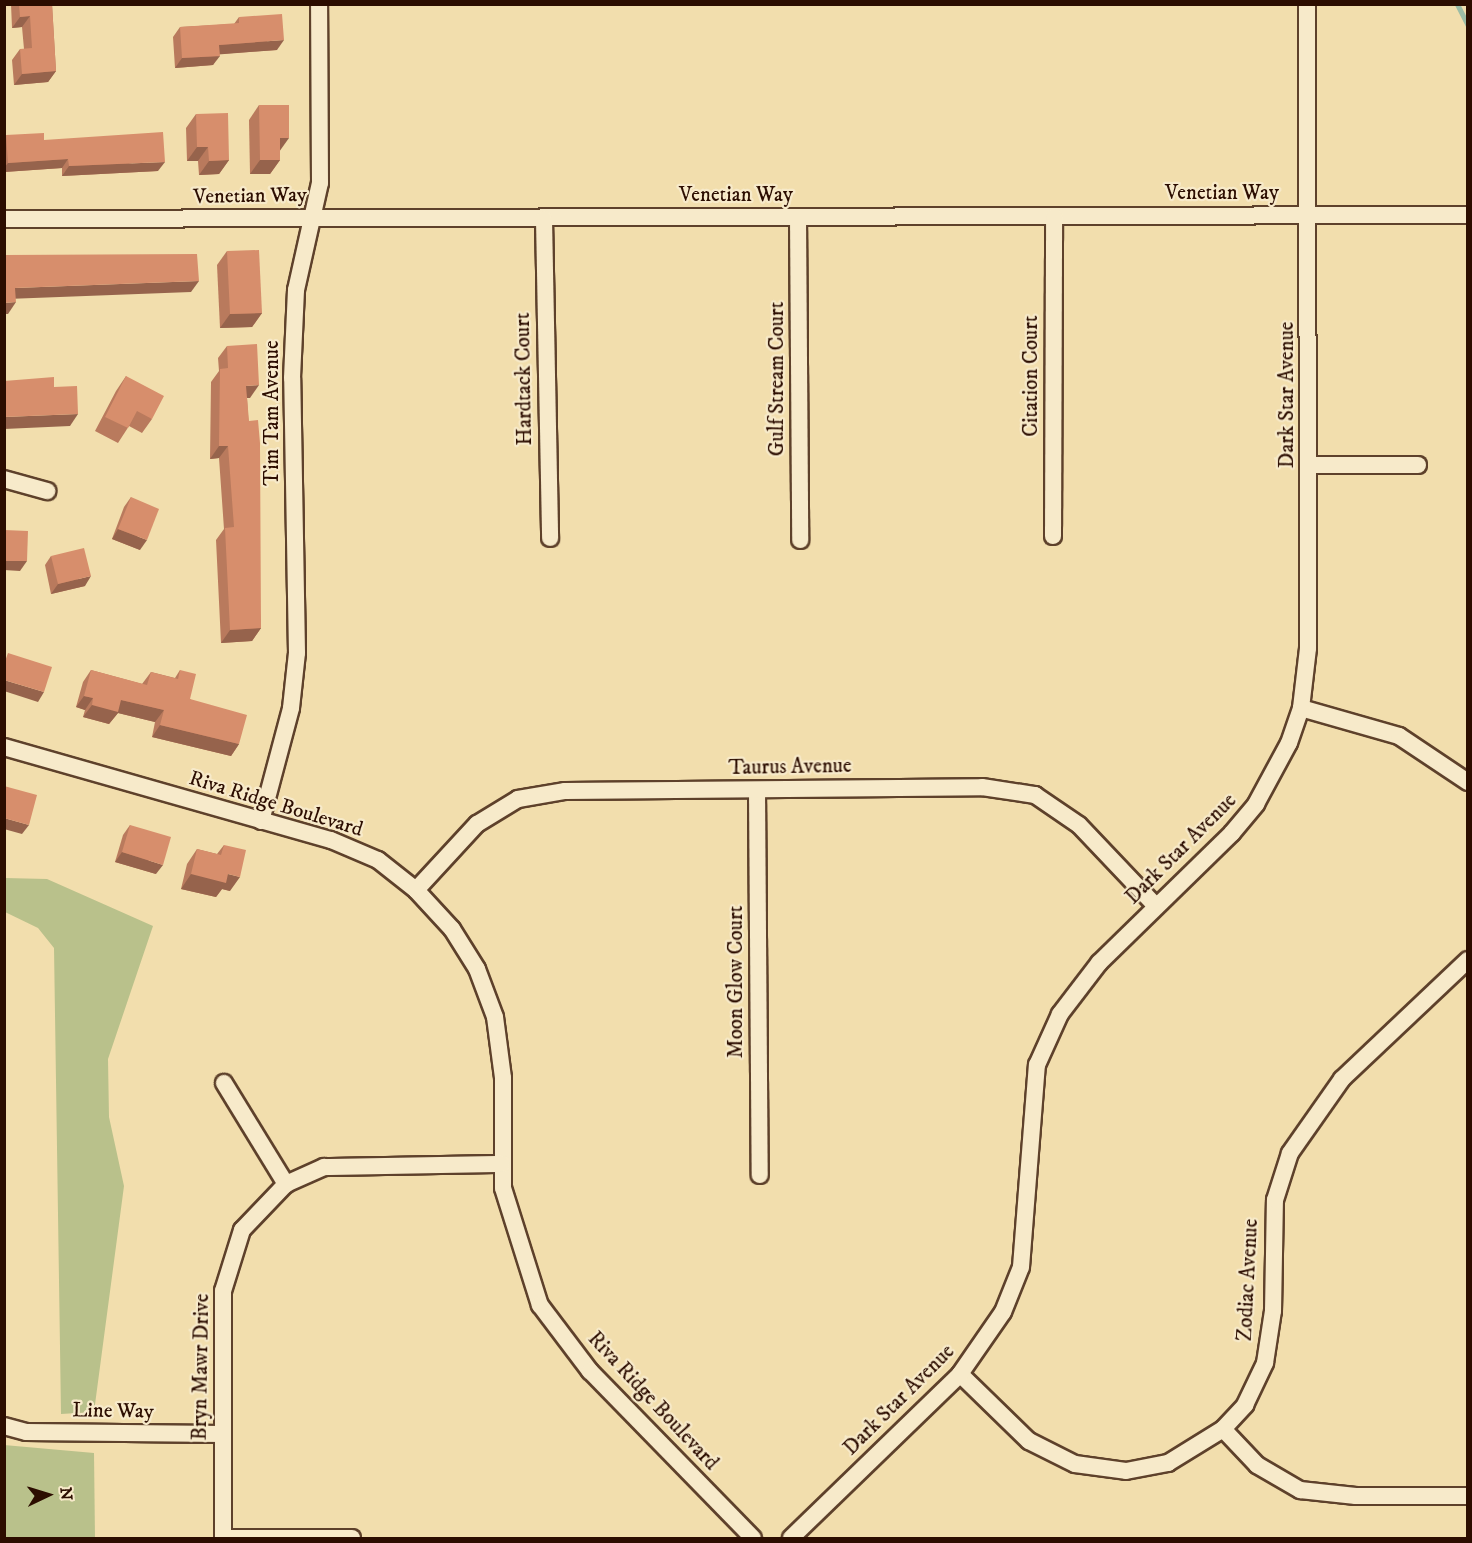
<!DOCTYPE html>
<style>
body{margin:0}
#map{position:relative;width:1472px;height:1543px;overflow:hidden;background:#f2dead;font-family:"IM FELL DW Pica",serif}
div>[style]{position:absolute}
[style*='--x']{left:calc(var(--x)*1px);top:calc(var(--y)*1px);width:calc(var(--w)*1px);rotate:calc(var(--a)*1deg)}
.green>*{inset:0;background:#b9c18b}
.stream>*{height:5px;margin:-2.5px;padding:0 2.5px;transform-origin:2.5px;border-radius:2.5px;background:#9cbda6}
.roads{filter:drop-shadow(2px 0 #5e412b) drop-shadow(-2px 0 #5e412b) drop-shadow(0 2px #5e412b) drop-shadow(0 -2px #5e412b)}
.minor>*{height:16px;margin:-8px;padding:0 8px;transform-origin:8px;border-radius:8px;background:#f7eaca}
.wall>*{inset:0;background:#b97a5d}
.shaded-wall>*{inset:0;background:#96634c}
.building>*{inset:0;background:#d78e6c}
span{translate:-50% -50%;white-space:nowrap;text-align:center;line-height:1.15;-webkit-text-stroke:4.5px #f7eaca;paint-order:stroke}
.street-label{font-size:21px;color:#2c0d00}
.frame{position:absolute;inset:0;border:6px solid #2c0d00;pointer-events:none}
.north{position:absolute;left:18px;top:1465px;width:60px;height:60px;-webkit-text-stroke:4px #f7eaca;paint-order:stroke;rotate:86deg;font-size:16px;font-weight:700;line-height:24px;text-align:center;color:#2c0d00}
.north::after{content:'';display:block;margin:auto;width:21px;height:27px;background:#2c0d00;clip-path:polygon(50% 0,100% 100%,50% 72%,0 100%)}
</style>
<div id="map">
<div class="green">
<i style="clip-path:polygon(5px 878px,47px 879px,153px 926px,108px 1059px,109px 1117px,124px 1186px,94px 1412px,61px 1414px,54px 948px,38px 928px,5px 912px)"></i>
<i style="clip-path:polygon(4px 1445px,94px 1453px,95px 1538px,5px 1538px)"></i>
</div>
<div class="stream">
<i style="--x:1457;--y:4;--w:25;--a:63"></i>
</div>
<div class="roads">
<div class="minor">
<i style="--x:798;--y:217;--w:323;--a:89.6"></i>
<i style="--x:4;--y:219;--w:1464;--a:-0.16"></i>
<i style="--x:544;--y:219;--w:319;--a:88.9"></i>
<i style="--x:1310;--y:465;--w:108;--a:0"></i>
<i style="--x:4;--y:479;--w:45;--a:15.6"></i>
<i style="--x:1053;--y:536;--w:319;--a:-89.8"></i>
<i style="--x:1301;--y:708;--w:102;--a:15.9"></i>
<i style="--x:1399;--y:736;--w:83;--a:33.7"></i>
<i style="--x:4;--y:747;--w:340;--a:15.9"></i>
<i style="--x:331;--y:840;--w:51;--a:23.1"></i>
<i style="--x:378;--y:860;--w:48;--a:38.3"></i>
<i style="--x:416;--y:890;--w:53;--a:47.3"></i>
<i style="--x:452;--y:929;--w:47;--a:58"></i>
<i style="--x:477;--y:969;--w:51;--a:69.4"></i>
<i style="--x:495;--y:1017;--w:62;--a:82.5"></i>
<i style="--x:503;--y:1078;--w:110;--a:90"></i>
<i style="--x:503;--y:1188;--w:123;--a:72.5"></i>
<i style="--x:540;--y:1305;--w:83;--a:52.9"></i>
<i style="--x:590;--y:1371;--w:233;--a:45.7"></i>
<i style="--x:757;--y:790;--w:385;--a:89.6"></i>
<i style="--x:261;--y:821;--w:117;--a:-75.1"></i>
<i style="--x:291;--y:708;--w:55;--a:-83.8"></i>
<i style="--x:297;--y:653;--w:275;--a:-91"></i>
<i style="--x:292;--y:378;--w:88;--a:-87.4"></i>
<i style="--x:296;--y:290;--w:110;--a:-77.4"></i>
<i style="--x:320;--y:183;--w:179;--a:-90.3"></i>
<i style="--x:416;--y:890;--w:90;--a:-47.3"></i>
<i style="--x:477;--y:824;--w:48;--a:-31.4"></i>
<i style="--x:518;--y:799;--w:48;--a:-9.7"></i>
<i style="--x:565;--y:791;--w:417;--a:-0.5"></i>
<i style="--x:982;--y:787;--w:54;--a:8.6"></i>
<i style="--x:1035;--y:795;--w:53;--a:34.3"></i>
<i style="--x:1079;--y:825;--w:112;--a:46.5"></i>
<i style="--x:224;--y:1083;--w:119;--a:58.5"></i>
<i style="--x:960;--y:1374;--w:96;--a:44.2"></i>
<i style="--x:1029;--y:1441;--w:51;--a:26.6"></i>
<i style="--x:1075;--y:1464;--w:51;--a:7.8"></i>
<i style="--x:1126;--y:1471;--w:43;--a:-10.8"></i>
<i style="--x:1168;--y:1463;--w:65;--a:-31.7"></i>
<i style="--x:1223;--y:1429;--w:33;--a:-47"></i>
<i style="--x:1245;--y:1405;--w:47;--a:-64.5"></i>
<i style="--x:1265;--y:1363;--w:53;--a:-81.3"></i>
<i style="--x:1273;--y:1311;--w:111;--a:-89"></i>
<i style="--x:1275;--y:1200;--w:49;--a:-72.3"></i>
<i style="--x:1290;--y:1153;--w:90;--a:-54.9"></i>
<i style="--x:1342;--y:1079;--w:173;--a:-43.4"></i>
<i style="--x:4;--y:1426;--w:23;--a:15"></i>
<i style="--x:26;--y:1432;--w:196;--a:0.6"></i>
<i style="--x:1223;--y:1429;--w:50;--a:46.6"></i>
<i style="--x:1257;--y:1465;--w:50;--a:30.2"></i>
<i style="--x:1300;--y:1490;--w:56;--a:6.1"></i>
<i style="--x:1356;--y:1496;--w:112;--a:0"></i>
<i style="--x:223;--y:1538;--w:247;--a:-90"></i>
<i style="--x:223;--y:1291;--w:64;--a:-72.7"></i>
<i style="--x:242;--y:1230;--w:64;--a:-46.3"></i>
<i style="--x:286;--y:1184;--w:42;--a:-24.1"></i>
<i style="--x:324;--y:1167;--w:178;--a:-1"></i>
<i style="--x:223;--y:1538;--w:129;--a:0"></i>
<i style="--x:791;--y:1538;--w:235;--a:-44.1"></i>
<i style="--x:960;--y:1374;--w:75;--a:-55.3"></i>
<i style="--x:1003;--y:1312;--w:48;--a:-68.2"></i>
<i style="--x:1021;--y:1267;--w:203;--a:-85.5"></i>
<i style="--x:1037;--y:1065;--w:56;--a:-65.7"></i>
<i style="--x:1060;--y:1014;--w:64;--a:-52.6"></i>
<i style="--x:1099;--y:963;--w:186;--a:-44.3"></i>
<i style="--x:1232;--y:833;--w:38;--a:-50"></i>
<i style="--x:1256;--y:804;--w:69;--a:-61.6"></i>
<i style="--x:1289;--y:743;--w:37;--a:-71"></i>
<i style="--x:1301;--y:708;--w:60;--a:-83.3"></i>
<i style="--x:1308;--y:648;--w:644;--a:-90.09"></i>
</div>
</div>
<div class="wall">
<i style="clip-path:polygon(11px 4px,52px 4px,56px 71px,48px 82px,14px 85px,12px 60px,20px 49px,24px 49px,22px 27px,12px 28px)"></i>
<i style="clip-path:polygon(239px 17px,277px 50px,219px 54px,213px 65px,175px 68px,173px 37px,180px 27px,234px 24px)"></i>
<i style="clip-path:polygon(259px 105px,280px 151px,280px 160px,270px 174px,250px 174px,249px 120px)"></i>
<i style="clip-path:polygon(196px 114px,229px 160px,219px 174px,199px 175px,198px 161px,187px 161px,186px 128px)"></i>
<i style="clip-path:polygon(6px 135px,44px 140px,158px 171px,62px 176px,62px 168px,4px 172px,4px 137px)"></i>
<i style="clip-path:polygon(227px 251px,262px 313px,252px 327px,220px 328px,217px 265px)"></i>
<i style="clip-path:polygon(227px 346px,250px 398px,247px 398px,261px 628px,252px 641px,221px 643px,216px 540px,224px 529px,219px 458px,210px 459px,211px 382px,219px 371px,218px 358px)"></i>
<i style="clip-path:polygon(126px 376px,152px 419px,142px 433px,129px 426px,118px 443px,95px 431px,116px 391px)"></i>
<i style="clip-path:polygon(131px 497px,140px 550px,112px 539px,124px 507px)"></i>
<i style="clip-path:polygon(51px 556px,85px 586px,51px 594px,45px 565px)"></i>
<i style="clip-path:polygon(91px 670px,142px 684px,151px 672px,175px 678px,180px 670px,190px 699px,239px 744px,231px 756px,152px 737px,155px 722px,118px 713px,109px 724px,83px 717px,85px 710px,76px 707px,83px 682px)"></i>
<i style="clip-path:polygon(130px 825px,156px 874px,115px 862px,123px 835px)"></i>
<i style="clip-path:polygon(224px 845px,230px 891px,222px 889px,216px 897px,181px 889px,187px 864px,197px 849px,217px 854px)"></i>
</div>
<div class="shaded-wall">
<i style="clip-path:polygon(30px 16px,22px 27px,12px 28px,20px 17px)"></i>
<i style="clip-path:polygon(284px 40px,277px 50px,212px 55px,219px 45px)"></i>
<i style="clip-path:polygon(220px 56px,213px 65px,175px 68px,182px 58px)"></i>
<i style="clip-path:polygon(56px 71px,48px 82px,14px 85px,22px 74px)"></i>
<i style="clip-path:polygon(280px 138px,289px 138px,279px 152px)"></i>
<i style="clip-path:polygon(197px 147px,208px 147px,198px 161px,187px 161px)"></i>
<i style="clip-path:polygon(68px 159px,62px 168px,4px 172px,4px 168px,8px 163px)"></i>
<i style="clip-path:polygon(229px 160px,219px 174px,199px 175px,209px 161px)"></i>
<i style="clip-path:polygon(260px 160px,280px 160px,270px 174px,250px 174px)"></i>
<i style="clip-path:polygon(165px 162px,158px 171px,62px 176px,69px 166px)"></i>
<i style="clip-path:polygon(199px 281px,191px 292px,7px 299px,15px 288px)"></i>
<i style="clip-path:polygon(16px 302px,8px 314px,4px 314px,4px 303px)"></i>
<i style="clip-path:polygon(262px 313px,252px 327px,220px 328px,230px 314px)"></i>
<i style="clip-path:polygon(259px 385px,250px 398px,237px 398px,246px 386px)"></i>
<i style="clip-path:polygon(78px 414px,70px 426px,4px 429px,4px 417px)"></i>
<i style="clip-path:polygon(219px 446px,228px 446px,219px 458px,210px 459px)"></i>
<i style="clip-path:polygon(118px 529px,147px 540px,140px 550px,112px 539px)"></i>
<i style="clip-path:polygon(4px 561px,27px 561px,20px 571px,4px 570px)"></i>
<i style="clip-path:polygon(91px 576px,85px 586px,51px 594px,58px 584px)"></i>
<i style="clip-path:polygon(261px 628px,252px 641px,221px 643px,230px 630px)"></i>
<i style="clip-path:polygon(4px 680px,44px 692px,38px 702px,4px 691px)"></i>
<i style="clip-path:polygon(84px 696px,93px 698px,85px 710px,76px 707px)"></i>
<i style="clip-path:polygon(121px 700px,164px 710px,155px 722px,118px 713px,109px 724px,83px 717px,92px 705px)"></i>
<i style="clip-path:polygon(160px 725px,239px 744px,231px 756px,152px 737px)"></i>
<i style="clip-path:polygon(4px 818px,29px 825px,22px 834px,4px 829px)"></i>
<i style="clip-path:polygon(122px 852px,163px 865px,156px 874px,115px 862px)"></i>
<i style="clip-path:polygon(191px 874px,228px 874px,240px 877px,230px 891px,222px 889px,216px 897px,181px 889px)"></i>
</div>
<div class="building">
<i style="clip-path:polygon(19px 4px,52px 4px,56px 71px,22px 74px,20px 49px,32px 48px,30px 16px,20px 17px)"></i>
<i style="clip-path:polygon(282px 14px,284px 40px,219px 45px,220px 56px,182px 58px,180px 27px,239px 23px,239px 17px)"></i>
<i style="clip-path:polygon(259px 105px,289px 105px,289px 138px,280px 138px,280px 160px,260px 160px)"></i>
<i style="clip-path:polygon(228px 113px,229px 160px,209px 161px,208px 147px,197px 147px,196px 114px)"></i>
<i style="clip-path:polygon(163px 132px,165px 162px,69px 166px,68px 159px,8px 163px,6px 135px,44px 133px,44px 140px)"></i>
<i style="clip-path:polygon(259px 250px,262px 313px,230px 314px,227px 251px)"></i>
<i style="clip-path:polygon(197px 254px,199px 281px,15px 288px,16px 302px,4px 303px,4px 255px)"></i>
<i style="clip-path:polygon(257px 344px,259px 385px,246px 386px,249px 421px,258px 420px,260px 443px,261px 628px,230px 630px,225px 528px,234px 527px,228px 446px,219px 446px,220px 369px,228px 368px,227px 346px)"></i>
<i style="clip-path:polygon(126px 376px,164px 396px,152px 419px,137px 411px,128px 428px,105px 417px)"></i>
<i style="clip-path:polygon(54px 377px,54px 387px,77px 386px,78px 414px,4px 417px,4px 381px)"></i>
<i style="clip-path:polygon(131px 497px,159px 509px,147px 540px,118px 529px)"></i>
<i style="clip-path:polygon(4px 530px,28px 531px,27px 561px,4px 561px)"></i>
<i style="clip-path:polygon(84px 548px,91px 576px,58px 584px,51px 556px)"></i>
<i style="clip-path:polygon(8px 653px,52px 667px,44px 692px,4px 680px,4px 664px)"></i>
<i style="clip-path:polygon(91px 670px,147px 685px,151px 672px,178px 679px,180px 670px,196px 674px,190px 699px,247px 715px,239px 744px,160px 725px,164px 710px,121px 700px,118px 712px,92px 705px,93px 698px,84px 696px)"></i>
<i style="clip-path:polygon(4px 786px,37px 795px,29px 825px,4px 818px)"></i>
<i style="clip-path:polygon(130px 825px,171px 837px,163px 865px,122px 852px)"></i>
<i style="clip-path:polygon(224px 845px,246px 850px,240px 877px,228px 874px,226px 883px,191px 874px,197px 849px,221px 855px)"></i>
</div>
<div class="street-label">
<span style="left:1222px;top:193px">Venetian Way</span>
<span style="left:736px;top:195px">Venetian Way</span>
<span style="left:250px;top:196px;rotate:-1deg">Venetian Way</span>
<span style="left:1031px;top:376px;rotate:-90deg">Citation Court</span>
<span style="left:524px;top:379px;rotate:-91deg">Hardtack Court</span>
<span style="left:777px;top:379px;rotate:-90deg">Gulf Stream Court</span>
<span style="left:1287px;top:395px;rotate:-90deg">Dark Star Avenue</span>
<span style="left:272px;top:413px;rotate:-90deg">Tim Tam Avenue</span>
<span style="left:790px;top:767px;rotate:-1deg">Taurus Avenue</span>
<span style="left:276px;top:804px;rotate:17deg">Riva Ridge Boulevard</span>
<span style="left:1181px;top:849px;rotate:-45deg">Dark Star Avenue</span>
<span style="left:736px;top:982px;rotate:-90deg">Moon Glow Court</span>
<span style="left:1248px;top:1280px;rotate:-87deg">Zodiac Avenue</span>
<span style="left:201px;top:1367px;rotate:-89deg">Bryn Mawr Drive</span>
<span style="left:899px;top:1400px;rotate:-45deg">Dark Star Avenue</span>
<span style="left:653px;top:1401px;rotate:47deg">Riva Ridge Boulevard</span>
<span style="left:113px;top:1411px;rotate:1deg">Line Way</span>
</div>
<div class="frame"></div>
<div class="north">N</div>
</div>
